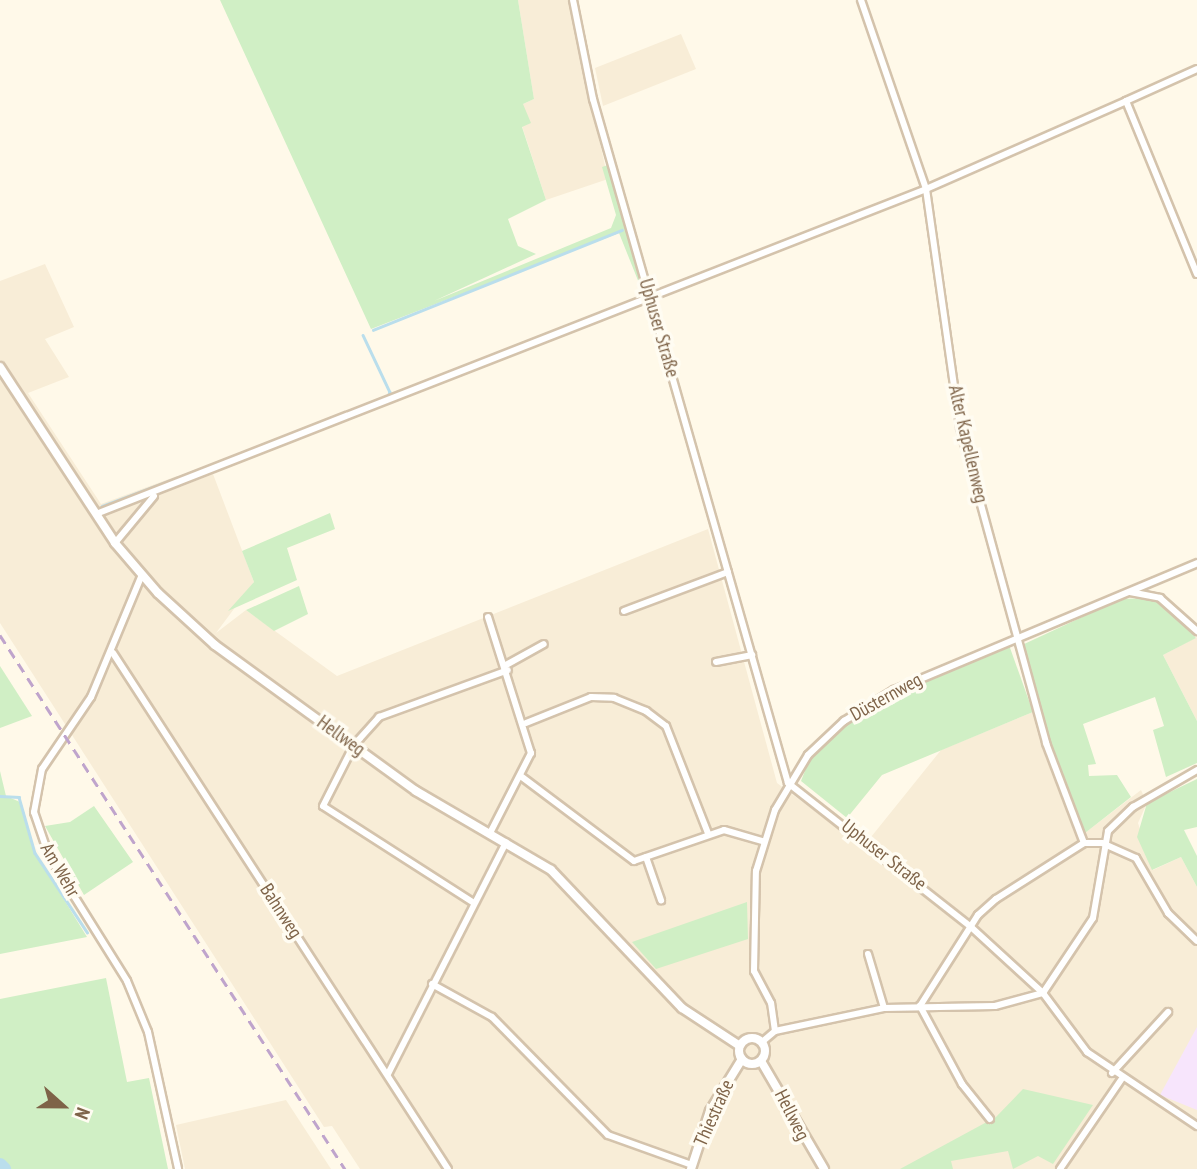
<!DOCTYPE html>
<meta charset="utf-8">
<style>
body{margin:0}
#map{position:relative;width:1197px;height:1169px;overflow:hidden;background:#fff9e9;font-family:"PT Sans Narrow",sans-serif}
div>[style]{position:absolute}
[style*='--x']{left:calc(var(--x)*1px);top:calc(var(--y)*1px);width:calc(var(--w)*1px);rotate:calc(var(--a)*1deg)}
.residential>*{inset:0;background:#f8edd7}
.education>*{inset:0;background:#f7e5fc}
.green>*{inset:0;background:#d0efc5}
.stream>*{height:2.5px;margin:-1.25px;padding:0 1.25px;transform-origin:1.25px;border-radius:1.25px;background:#badeec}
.river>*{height:14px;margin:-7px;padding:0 7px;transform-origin:7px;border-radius:7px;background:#badeec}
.roads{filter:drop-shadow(2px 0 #d4c3ac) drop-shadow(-2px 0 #d4c3ac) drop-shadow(0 2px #d4c3ac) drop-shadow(0 -2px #d4c3ac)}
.minor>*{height:6px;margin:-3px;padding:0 3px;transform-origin:3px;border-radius:3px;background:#fff}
.tertiary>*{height:8px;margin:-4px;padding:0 4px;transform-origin:4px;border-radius:4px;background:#fff}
.tertiary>.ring{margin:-4px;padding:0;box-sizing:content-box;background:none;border:8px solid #fff;border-radius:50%}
.rail>*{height:2.5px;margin-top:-1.25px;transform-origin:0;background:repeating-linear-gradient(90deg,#bfa4cc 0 10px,transparent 0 17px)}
span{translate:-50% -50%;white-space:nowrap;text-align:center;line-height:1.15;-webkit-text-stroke:7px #fffcf2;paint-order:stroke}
.street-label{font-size:19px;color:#7e6348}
.north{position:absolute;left:28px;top:1071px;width:70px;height:70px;-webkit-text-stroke:5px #fffcf2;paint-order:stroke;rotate:111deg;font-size:19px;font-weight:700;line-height:28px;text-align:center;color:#7e6348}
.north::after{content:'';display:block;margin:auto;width:24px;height:32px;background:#7e6348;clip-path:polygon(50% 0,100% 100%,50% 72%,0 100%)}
</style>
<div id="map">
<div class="residential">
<i style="clip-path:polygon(518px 0,568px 0,608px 179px,546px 200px,522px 126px,523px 104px,534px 99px)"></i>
<i style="clip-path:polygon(681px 34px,696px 69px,603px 106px,595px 68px)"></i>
<i style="clip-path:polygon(45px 264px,74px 327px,45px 339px,69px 377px,28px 393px,101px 504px,177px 476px,180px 487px,213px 474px,254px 582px,216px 633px,246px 610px,337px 676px,708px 529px,777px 783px,863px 847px,941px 750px,1033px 712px,1077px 839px,1141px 790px,1147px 803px,1138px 823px,1153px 870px,1181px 857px,1197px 887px,1197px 1169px,360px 1169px,332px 1126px,324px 1127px,0 623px,0 281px)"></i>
<i style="clip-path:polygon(1197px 637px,1197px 721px,1163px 655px)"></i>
<i style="clip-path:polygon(286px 1100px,331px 1169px,185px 1169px,176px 1125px)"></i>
</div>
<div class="education">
<i style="clip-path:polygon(1197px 1027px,1197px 1110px,1160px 1095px)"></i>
</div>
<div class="green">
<i style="clip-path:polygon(220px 0,518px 0,534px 99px,523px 104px,531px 123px,522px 127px,546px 200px,508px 219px,518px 246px,536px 254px,434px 301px,611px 228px,616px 215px,602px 167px,608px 165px,643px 293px,619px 233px,371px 329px)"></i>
<i style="clip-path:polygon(330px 513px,335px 529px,287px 548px,297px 580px,228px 611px,254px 582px,242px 551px)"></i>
<i style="clip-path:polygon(299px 586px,308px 614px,274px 631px,246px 610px)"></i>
<i style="clip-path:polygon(1147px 598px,1172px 609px,1196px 638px,1163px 655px,1197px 721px,1197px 763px,1166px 777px,1153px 730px,1164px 726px,1155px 697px,1083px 724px,1096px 764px,1088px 765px,1089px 776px,1117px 775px,1131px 797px,1085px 833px,1049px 744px,1022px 645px,1121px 599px)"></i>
<i style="clip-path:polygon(1009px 645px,1033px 712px,882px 775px,847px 818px,801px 781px,810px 758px,866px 708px)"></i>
<i style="clip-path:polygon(0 666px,32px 716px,0 728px)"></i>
<i style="clip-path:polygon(0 771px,6px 796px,20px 802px,36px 854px,87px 937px,0 954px)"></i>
<i style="clip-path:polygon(1197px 779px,1197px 827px,1184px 830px,1197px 856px,1197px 887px,1181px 857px,1152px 870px,1137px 837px,1147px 803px)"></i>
<i style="clip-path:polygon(94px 806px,133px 862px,84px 895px,45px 826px,70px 822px)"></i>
<i style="clip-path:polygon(747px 902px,748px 939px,656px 969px,632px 942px)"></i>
<i style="clip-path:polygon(106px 978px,127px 1082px,149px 1078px,168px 1169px,0 1169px,0 999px)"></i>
<i style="clip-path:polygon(1023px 1089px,1093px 1105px,1053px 1164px,1038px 1156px,1013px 1169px,1008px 1151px,951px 1161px,953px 1169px,900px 1169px,996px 1117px)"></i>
</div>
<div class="stream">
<i style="--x:373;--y:330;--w:268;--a:-21.9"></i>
<i style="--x:363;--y:335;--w:63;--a:64.7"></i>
<i style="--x:390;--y:392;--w:8;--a:113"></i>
<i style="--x:102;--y:506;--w:134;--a:-20.6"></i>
<i style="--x:0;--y:796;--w:19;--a:3"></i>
<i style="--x:19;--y:797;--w:58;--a:74.1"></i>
<i style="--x:35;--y:853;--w:95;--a:56.6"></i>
</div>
<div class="river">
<i style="--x:0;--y:1165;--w:6;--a:45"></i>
</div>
<div class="roads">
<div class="minor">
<i style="--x:573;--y:0;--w:101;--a:78.6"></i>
<i style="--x:593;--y:99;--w:711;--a:74.09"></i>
<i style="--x:788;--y:783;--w:233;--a:38.2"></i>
<i style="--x:971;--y:927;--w:98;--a:42.5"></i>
<i style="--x:1043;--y:993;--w:74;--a:53.3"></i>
<i style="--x:1087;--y:1052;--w:133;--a:33.9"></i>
<i style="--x:861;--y:0;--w:200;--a:71"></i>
<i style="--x:926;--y:189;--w:241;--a:81.9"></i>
<i style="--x:960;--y:428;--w:327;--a:74.7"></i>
<i style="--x:1046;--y:743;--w:107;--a:69.2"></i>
<i style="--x:1197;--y:69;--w:78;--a:155.7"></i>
<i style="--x:1126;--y:101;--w:187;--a:67.7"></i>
<i style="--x:96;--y:514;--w:891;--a:-21.38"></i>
<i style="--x:926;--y:189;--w:219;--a:-23.7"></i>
<i style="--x:115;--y:543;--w:61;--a:-50.3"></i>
<i style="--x:141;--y:577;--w:130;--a:112.6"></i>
<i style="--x:91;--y:697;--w:87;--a:124.2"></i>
<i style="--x:42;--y:769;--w:44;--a:100.5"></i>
<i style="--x:34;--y:812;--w:46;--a:71.2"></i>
<i style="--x:49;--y:856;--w:147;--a:58"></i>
<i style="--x:127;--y:981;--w:55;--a:67.6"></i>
<i style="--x:148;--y:1032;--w:140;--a:77.6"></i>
<i style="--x:1130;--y:592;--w:31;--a:11"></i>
<i style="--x:1160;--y:598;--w:50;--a:41.7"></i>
<i style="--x:624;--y:611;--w:111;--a:-20.6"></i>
<i style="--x:488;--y:617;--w:143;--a:72.5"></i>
<i style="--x:531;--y:753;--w:90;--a:117.1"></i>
<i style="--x:113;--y:653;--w:615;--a:57.01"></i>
<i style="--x:716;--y:662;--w:37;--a:-11"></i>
<i style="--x:506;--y:665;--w:43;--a:-28.9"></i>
<i style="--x:526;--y:723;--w:70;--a:-21.8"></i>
<i style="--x:591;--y:697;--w:23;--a:2"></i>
<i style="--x:614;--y:698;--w:35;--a:22"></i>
<i style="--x:646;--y:711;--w:25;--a:37"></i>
<i style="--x:666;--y:726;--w:115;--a:68.6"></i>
<i style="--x:522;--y:777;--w:140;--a:36.9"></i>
<i style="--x:634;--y:861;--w:95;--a:-19"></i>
<i style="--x:724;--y:830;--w:40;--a:16"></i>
<i style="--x:646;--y:857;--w:46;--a:70.8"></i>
<i style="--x:474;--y:903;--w:179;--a:-147.3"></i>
<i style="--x:323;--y:806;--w:68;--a:-63.1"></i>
<i style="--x:354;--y:745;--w:38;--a:-48"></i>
<i style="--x:379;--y:717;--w:137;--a:-20"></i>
<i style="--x:868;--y:954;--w:56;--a:73.5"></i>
<i style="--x:432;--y:984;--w:68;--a:28.8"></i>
<i style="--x:492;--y:1017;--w:165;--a:45.5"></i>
<i style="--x:608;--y:1135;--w:89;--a:19.7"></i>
<i style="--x:775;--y:1031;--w:28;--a:-98"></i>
<i style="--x:771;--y:1003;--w:36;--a:-118"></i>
<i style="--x:754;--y:971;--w:100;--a:-88.9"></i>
<i style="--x:756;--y:871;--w:64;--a:-72.7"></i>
<i style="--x:775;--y:810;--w:64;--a:-59"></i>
<i style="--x:808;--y:755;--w:50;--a:-43.4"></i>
<i style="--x:844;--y:721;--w:59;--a:-31.8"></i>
<i style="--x:894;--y:690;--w:329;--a:-22.7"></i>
<i style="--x:762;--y:1042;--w:17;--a:-40"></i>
<i style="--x:775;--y:1031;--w:111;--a:-11.9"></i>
<i style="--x:884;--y:1008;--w:111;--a:-1"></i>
<i style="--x:995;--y:1006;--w:50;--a:-15.2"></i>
<i style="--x:1043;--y:993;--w:90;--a:-56.3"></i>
<i style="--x:1093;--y:918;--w:88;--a:-80.2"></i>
<i style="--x:1108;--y:831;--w:35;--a:-44"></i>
<i style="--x:1133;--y:807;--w:74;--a:-30"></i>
<i style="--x:1112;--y:1073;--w:83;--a:-47.4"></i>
<i style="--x:388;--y:1074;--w:260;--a:-63"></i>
<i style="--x:990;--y:1119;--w:45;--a:-128.7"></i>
<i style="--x:962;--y:1084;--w:89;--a:-118.3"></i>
<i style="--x:920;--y:1006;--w:108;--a:-57.5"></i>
<i style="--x:978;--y:915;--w:24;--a:-42"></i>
<i style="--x:996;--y:899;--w:104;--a:-32.5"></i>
<i style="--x:1084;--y:843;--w:18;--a:0"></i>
<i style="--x:1102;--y:843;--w:37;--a:24"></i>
<i style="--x:1136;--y:858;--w:64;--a:59.8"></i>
<i style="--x:1168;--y:913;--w:40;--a:44"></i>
<i style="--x:1060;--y:1169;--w:108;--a:-55.6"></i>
</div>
<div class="tertiary">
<i style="--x:0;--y:367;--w:210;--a:56.8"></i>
<i style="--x:115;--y:543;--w:66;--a:49.3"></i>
<i style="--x:158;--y:593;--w:77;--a:42.4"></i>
<i style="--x:215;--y:645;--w:248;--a:36"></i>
<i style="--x:416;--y:791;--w:156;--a:30.3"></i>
<i style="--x:551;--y:870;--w:190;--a:46.5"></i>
<i style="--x:682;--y:1008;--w:69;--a:33.2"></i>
<i class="ring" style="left:739px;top:1038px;width:18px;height:18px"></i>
<i style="--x:761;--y:1061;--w:125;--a:59.7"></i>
<i style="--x:691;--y:1169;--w:61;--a:-71.9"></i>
<i style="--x:710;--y:1111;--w:61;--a:-58.4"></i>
</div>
</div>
<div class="rail">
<i style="--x:0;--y:635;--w:636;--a:57.13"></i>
</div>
<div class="street-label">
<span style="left:659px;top:328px;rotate:74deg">Uphuser Straße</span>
<span style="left:968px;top:444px;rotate:77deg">Alter Kapellenweg</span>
<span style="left:886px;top:697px;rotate:-29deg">Düsternweg</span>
<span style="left:341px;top:736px;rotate:36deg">Hellweg</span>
<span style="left:884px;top:855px;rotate:38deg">Uphuser Straße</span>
<span style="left:60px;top:870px;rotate:60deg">Am Wehr</span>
<span style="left:281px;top:911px;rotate:57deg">Bahnweg</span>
<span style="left:714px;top:1113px;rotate:-66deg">Thiestraße</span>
<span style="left:792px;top:1115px;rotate:63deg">Hellweg</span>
</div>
<div class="north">N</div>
</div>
